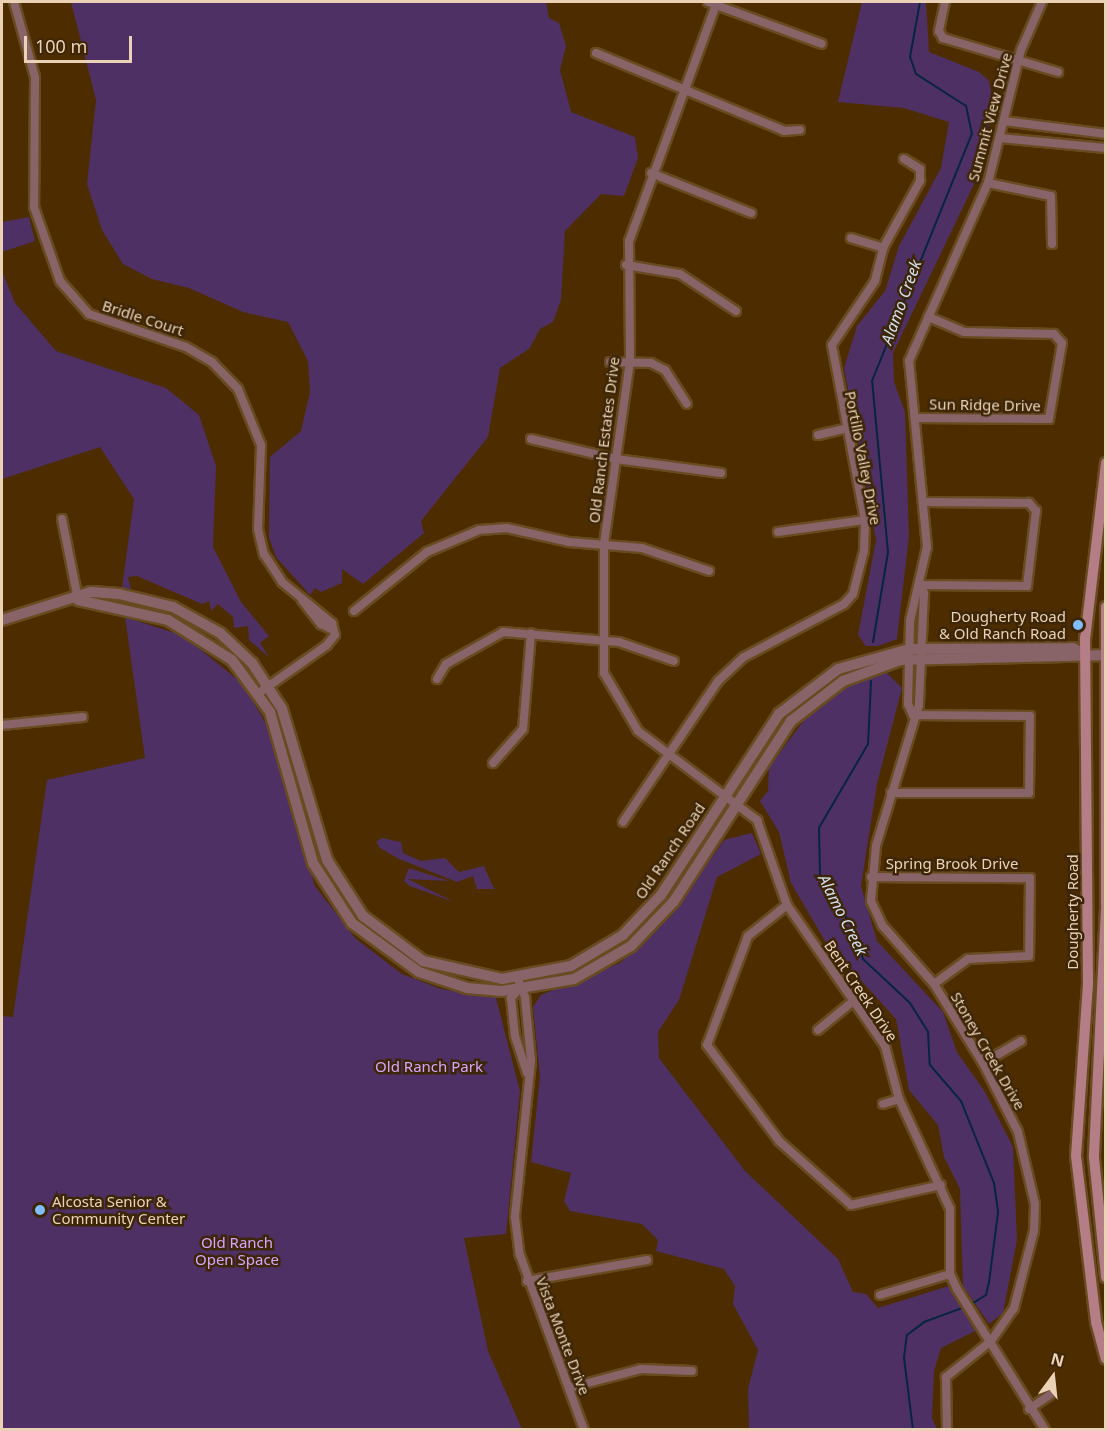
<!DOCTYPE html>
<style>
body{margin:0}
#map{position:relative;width:1107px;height:1431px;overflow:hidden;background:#4d2d00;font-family:"Noto Sans",sans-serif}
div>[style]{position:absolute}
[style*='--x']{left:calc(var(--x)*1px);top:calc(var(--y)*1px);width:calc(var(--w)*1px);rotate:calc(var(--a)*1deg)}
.green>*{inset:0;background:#4e3064}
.stream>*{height:2px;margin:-1px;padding:0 1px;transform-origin:1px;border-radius:1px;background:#072540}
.roads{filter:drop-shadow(2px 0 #694b21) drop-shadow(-2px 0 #694b21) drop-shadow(0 2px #694b21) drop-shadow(0 -2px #694b21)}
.minor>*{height:8px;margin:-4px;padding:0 4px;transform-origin:4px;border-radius:4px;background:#886469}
.tertiary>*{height:10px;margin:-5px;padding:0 5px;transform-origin:5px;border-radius:5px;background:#886469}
.secondary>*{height:10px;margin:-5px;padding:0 5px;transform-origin:5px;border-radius:5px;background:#b57d86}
.dots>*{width:16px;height:16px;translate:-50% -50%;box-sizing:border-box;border:3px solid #3d2608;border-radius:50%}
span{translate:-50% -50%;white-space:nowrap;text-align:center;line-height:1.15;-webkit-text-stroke:5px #3d2608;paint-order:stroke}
.street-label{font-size:15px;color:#ebd2b7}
.poi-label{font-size:15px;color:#ebd2b7}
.right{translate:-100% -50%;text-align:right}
.left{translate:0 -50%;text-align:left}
.park-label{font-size:15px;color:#d7a5ff}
.water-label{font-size:16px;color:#d2e1f0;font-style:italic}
.frame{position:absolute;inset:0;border:3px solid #ebd2b7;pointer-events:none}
.north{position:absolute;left:1023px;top:1347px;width:60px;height:60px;-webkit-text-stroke:4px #3d2608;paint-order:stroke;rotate:15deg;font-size:16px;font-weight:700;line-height:24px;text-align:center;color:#ebd2b7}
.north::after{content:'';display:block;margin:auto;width:21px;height:27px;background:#ebd2b7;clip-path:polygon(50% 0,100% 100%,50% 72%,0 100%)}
.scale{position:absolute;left:24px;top:36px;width:108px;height:27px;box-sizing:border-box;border:3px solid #ebd2b7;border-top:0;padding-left:8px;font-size:18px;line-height:21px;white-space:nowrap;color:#ebd2b7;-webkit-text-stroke:4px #3d2608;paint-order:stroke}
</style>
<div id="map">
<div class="green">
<i style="clip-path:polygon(71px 2px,546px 2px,549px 18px,559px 23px,566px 46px,560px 70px,571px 112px,635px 137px,638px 158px,624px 196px,601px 194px,565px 231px,561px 300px,553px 322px,540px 329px,529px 349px,500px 368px,488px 437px,421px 521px,424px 533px,363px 584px,342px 569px,342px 583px,321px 592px,315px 588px,310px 595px,276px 557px,269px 538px,270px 457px,301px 431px,310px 392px,308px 361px,288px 322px,243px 312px,189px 288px,152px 279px,123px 264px,102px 230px,87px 184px,96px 100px)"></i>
<i style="clip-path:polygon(862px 2px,926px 2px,929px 52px,979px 72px,989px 81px,994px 107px,977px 178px,893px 353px,894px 382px,905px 412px,909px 536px,897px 639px,878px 646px,866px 646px,858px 635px,876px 540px,844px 368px,857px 326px,885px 291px,899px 246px,941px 168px,949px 122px,904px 108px,838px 102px)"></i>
<i style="clip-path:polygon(29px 217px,35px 241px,2px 252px,2px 222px)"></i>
<i style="clip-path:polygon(2px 271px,15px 303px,56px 351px,166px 388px,199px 415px,216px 466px,213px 547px,241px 602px,269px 636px,260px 643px,269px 657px,249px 640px,248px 626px,234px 628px,233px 617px,218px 604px,211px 611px,209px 601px,202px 604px,137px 576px,128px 577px,131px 589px,122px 588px,134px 499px,100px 447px,2px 479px)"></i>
<i style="clip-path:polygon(125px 617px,184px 636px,244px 685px,267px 726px,315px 886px,355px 938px,402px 974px,441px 989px,496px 998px,520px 1091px,506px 1234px,464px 1238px,488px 1351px,522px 1429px,2px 1429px,2px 1016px,13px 1017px,47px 780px,145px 758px)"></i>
<i style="clip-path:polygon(886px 672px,902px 688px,877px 784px,861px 886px,877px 941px,943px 1012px,957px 1052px,985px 1092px,1013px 1147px,1017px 1240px,1003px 1313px,989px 1324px,963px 1286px,960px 1189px,944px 1157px,938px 1125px,909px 1090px,896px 1019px,825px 941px,791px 883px,779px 832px,760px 801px,768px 791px,769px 767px,814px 707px,850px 684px)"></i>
<i style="clip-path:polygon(752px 833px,761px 854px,717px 877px,679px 1000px,658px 1032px,659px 1058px,745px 1171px,838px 1259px,853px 1292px,866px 1294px,878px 1308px,949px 1286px,975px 1331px,941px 1348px,934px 1371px,932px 1418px,937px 1429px,749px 1429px,748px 1389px,758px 1350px,733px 1304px,735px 1286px,724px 1269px,656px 1251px,658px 1240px,642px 1224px,570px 1211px,564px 1201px,571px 1173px,531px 1162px,540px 1077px,533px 1007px,541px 995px,620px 963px,670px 917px,724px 840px)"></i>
<i style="clip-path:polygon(382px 838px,401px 842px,403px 853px,421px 861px,445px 858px,459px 872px,484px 866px,494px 889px,477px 889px,473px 876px,457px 882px,399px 859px,380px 848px,376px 842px)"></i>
<i style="clip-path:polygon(409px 868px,449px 881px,408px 879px,454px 902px,410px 886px,404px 881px)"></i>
</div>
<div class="stream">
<i style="--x:873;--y:642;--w:91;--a:-80.5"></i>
<i style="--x:888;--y:552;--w:172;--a:-95.3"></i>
<i style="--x:872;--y:381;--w:266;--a:-68"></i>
<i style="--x:972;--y:134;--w:29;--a:-102"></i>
<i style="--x:966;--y:106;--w:59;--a:-147.4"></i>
<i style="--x:916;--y:74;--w:18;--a:-109"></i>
<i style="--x:910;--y:57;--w:56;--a:-79.7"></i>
<i style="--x:871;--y:681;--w:63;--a:92.7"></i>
<i style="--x:868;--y:744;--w:97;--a:120.3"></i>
<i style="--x:819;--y:828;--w:48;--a:88.8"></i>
<i style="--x:820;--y:876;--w:62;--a:57.6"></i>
<i style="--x:853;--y:928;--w:33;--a:72"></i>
<i style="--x:863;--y:959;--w:64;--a:43.1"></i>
<i style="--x:910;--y:1003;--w:34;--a:58"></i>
<i style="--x:928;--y:1032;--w:33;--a:87"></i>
<i style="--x:930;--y:1065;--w:48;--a:49.3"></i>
<i style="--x:961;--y:1101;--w:88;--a:68.1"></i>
<i style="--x:994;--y:1183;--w:30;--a:82"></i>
<i style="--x:998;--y:1213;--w:70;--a:97.4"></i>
<i style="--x:989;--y:1282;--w:13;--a:103"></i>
<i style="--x:986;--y:1295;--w:19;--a:148"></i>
<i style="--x:913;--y:1430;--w:73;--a:-97.1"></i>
<i style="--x:904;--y:1358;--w:23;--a:-83"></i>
<i style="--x:907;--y:1335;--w:21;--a:-37"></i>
<i style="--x:924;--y:1322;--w:44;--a:-20.1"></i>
</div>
<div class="roads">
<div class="minor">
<i style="--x:14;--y:2;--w:78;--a:74.4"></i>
<i style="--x:35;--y:77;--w:130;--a:90.4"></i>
<i style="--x:34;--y:207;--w:78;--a:70.6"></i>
<i style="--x:60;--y:281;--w:44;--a:48.7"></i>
<i style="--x:89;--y:314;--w:102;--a:18.8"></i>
<i style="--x:186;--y:347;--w:30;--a:30"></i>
<i style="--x:212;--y:362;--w:37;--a:46"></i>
<i style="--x:238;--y:389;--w:61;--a:67.7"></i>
<i style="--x:261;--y:445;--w:84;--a:92"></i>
<i style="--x:258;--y:529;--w:26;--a:77"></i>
<i style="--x:264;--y:554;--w:33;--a:57"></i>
<i style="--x:282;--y:582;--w:65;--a:39.4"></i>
<i style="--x:332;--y:623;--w:12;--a:76"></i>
<i style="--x:335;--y:635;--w:13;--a:129"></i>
<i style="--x:327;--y:645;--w:83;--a:144.8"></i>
<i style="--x:708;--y:2;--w:121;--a:20.2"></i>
<i style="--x:717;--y:2;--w:255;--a:110.2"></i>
<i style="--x:629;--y:241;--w:120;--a:89.5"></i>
<i style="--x:630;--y:361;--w:185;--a:98.1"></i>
<i style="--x:604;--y:544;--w:129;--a:90"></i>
<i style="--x:604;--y:673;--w:67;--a:59.6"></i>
<i style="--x:638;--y:731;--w:149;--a:36.8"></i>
<i style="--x:757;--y:820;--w:90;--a:70.6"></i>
<i style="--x:787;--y:905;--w:172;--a:55.2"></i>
<i style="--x:885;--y:1046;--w:55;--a:75.2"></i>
<i style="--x:899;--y:1099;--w:121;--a:65.1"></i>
<i style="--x:950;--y:1209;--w:65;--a:90"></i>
<i style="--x:950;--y:1274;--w:17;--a:65"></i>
<i style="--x:957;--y:1289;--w:166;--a:58"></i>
<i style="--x:945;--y:2;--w:30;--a:102"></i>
<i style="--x:939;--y:31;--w:8;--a:60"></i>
<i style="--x:943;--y:38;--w:120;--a:16.5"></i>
<i style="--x:596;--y:53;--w:204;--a:22.5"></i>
<i style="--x:784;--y:131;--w:16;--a:-4"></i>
<i style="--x:1004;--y:121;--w:103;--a:7.3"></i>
<i style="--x:1000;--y:138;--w:106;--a:5.4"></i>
<i style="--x:651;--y:173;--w:108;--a:21.8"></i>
<i style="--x:988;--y:183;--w:64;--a:11.7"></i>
<i style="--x:1051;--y:196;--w:48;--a:88.8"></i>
<i style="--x:851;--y:238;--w:34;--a:17"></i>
<i style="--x:626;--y:265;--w:55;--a:9.5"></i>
<i style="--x:680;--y:274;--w:67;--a:33.5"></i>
<i style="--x:610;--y:362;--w:41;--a:1.4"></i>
<i style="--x:651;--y:363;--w:16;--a:27"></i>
<i style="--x:665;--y:370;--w:40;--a:57.1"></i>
<i style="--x:917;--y:418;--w:132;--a:0.4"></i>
<i style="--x:1049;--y:419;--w:77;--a:-80.3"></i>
<i style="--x:1062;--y:343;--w:12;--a:-132"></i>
<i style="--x:1054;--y:334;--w:90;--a:-178.7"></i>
<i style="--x:964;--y:332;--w:39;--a:-157"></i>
<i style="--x:818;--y:435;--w:27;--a:-13"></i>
<i style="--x:531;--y:439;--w:87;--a:13.2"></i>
<i style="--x:616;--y:459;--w:106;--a:7.6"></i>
<i style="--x:62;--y:519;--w:82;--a:78.7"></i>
<i style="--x:778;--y:532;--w:88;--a:-7.9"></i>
<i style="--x:920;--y:585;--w:9;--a:63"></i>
<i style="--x:924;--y:593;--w:112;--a:92.6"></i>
<i style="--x:919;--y:705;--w:147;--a:107"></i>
<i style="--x:876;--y:846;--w:55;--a:95.2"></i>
<i style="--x:871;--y:901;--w:26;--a:65"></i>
<i style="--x:882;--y:925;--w:79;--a:48.6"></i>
<i style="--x:934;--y:984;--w:93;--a:58.2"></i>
<i style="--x:983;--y:1063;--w:77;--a:63.1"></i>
<i style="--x:1018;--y:1132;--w:74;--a:76.7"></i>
<i style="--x:1035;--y:1204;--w:27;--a:92"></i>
<i style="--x:1034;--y:1231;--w:80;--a:104.6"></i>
<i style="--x:1014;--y:1308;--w:40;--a:124.9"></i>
<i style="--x:991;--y:1341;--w:58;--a:141.3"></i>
<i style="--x:946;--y:1377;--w:53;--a:88.9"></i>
<i style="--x:920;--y:585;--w:107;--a:0.5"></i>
<i style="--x:1027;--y:586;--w:76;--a:-83.2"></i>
<i style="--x:1036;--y:511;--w:11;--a:-131"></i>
<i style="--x:1029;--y:503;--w:105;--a:-179.5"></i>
<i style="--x:302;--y:600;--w:31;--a:52"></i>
<i style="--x:321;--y:624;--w:13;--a:27"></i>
<i style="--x:354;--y:611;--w:94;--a:-38.9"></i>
<i style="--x:427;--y:552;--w:56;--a:-22.9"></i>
<i style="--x:479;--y:530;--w:28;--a:-4"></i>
<i style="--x:507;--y:528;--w:64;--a:12.7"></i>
<i style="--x:569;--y:542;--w:73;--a:4.7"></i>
<i style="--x:642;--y:548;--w:71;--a:18.9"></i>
<i style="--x:437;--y:679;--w:17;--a:-59"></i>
<i style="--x:446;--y:664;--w:65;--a:-29.3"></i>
<i style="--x:503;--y:632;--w:116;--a:4.9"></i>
<i style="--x:619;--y:642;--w:58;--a:19.1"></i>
<i style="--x:913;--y:715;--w:12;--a:-114"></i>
<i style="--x:908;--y:704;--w:83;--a:-88.6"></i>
<i style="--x:910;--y:621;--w:76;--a:-77.1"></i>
<i style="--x:927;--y:547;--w:187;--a:-95.5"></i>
<i style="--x:909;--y:361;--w:195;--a:-66.1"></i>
<i style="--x:988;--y:183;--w:137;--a:-76.1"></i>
<i style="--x:1021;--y:50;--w:52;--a:-66.4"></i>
<i style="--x:2;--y:725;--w:81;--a:-5.6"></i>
<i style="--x:493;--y:763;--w:45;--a:-48.6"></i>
<i style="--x:523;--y:729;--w:96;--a:-85.2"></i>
<i style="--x:891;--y:793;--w:138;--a:0"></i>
<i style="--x:1029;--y:793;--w:77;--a:-89.3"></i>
<i style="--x:1030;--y:716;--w:117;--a:-179.5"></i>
<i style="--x:623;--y:822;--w:170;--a:-56"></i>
<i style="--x:718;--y:681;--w:35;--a:-43"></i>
<i style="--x:744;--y:657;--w:113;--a:-27.9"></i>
<i style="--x:844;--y:604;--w:13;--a:-48"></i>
<i style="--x:853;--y:594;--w:44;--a:-75.7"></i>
<i style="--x:864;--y:551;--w:31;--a:-88"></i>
<i style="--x:865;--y:520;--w:178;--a:-100.7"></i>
<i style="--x:832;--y:345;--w:77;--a:-56.1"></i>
<i style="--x:875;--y:281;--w:34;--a:-76"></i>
<i style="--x:883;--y:248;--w:77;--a:-61.1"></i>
<i style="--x:920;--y:181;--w:12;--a:-90"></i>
<i style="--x:920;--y:169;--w:19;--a:-148"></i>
<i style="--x:871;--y:877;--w:159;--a:0.4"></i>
<i style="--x:1030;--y:878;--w:78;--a:90.7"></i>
<i style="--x:1029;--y:956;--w:61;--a:177.2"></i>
<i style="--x:968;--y:959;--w:42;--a:143.7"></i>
<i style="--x:787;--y:905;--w:50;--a:141.5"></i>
<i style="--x:748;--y:936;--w:116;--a:110.6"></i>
<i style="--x:707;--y:1045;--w:120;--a:53.1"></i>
<i style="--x:779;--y:1141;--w:96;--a:41.6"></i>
<i style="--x:851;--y:1205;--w:92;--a:-12.5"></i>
<i style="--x:517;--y:977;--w:22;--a:68"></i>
<i style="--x:525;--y:997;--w:64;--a:84.6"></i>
<i style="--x:531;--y:1061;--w:157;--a:95.9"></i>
<i style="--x:515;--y:1217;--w:38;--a:83"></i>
<i style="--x:520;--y:1255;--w:186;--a:69.9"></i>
<i style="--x:518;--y:990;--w:11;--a:131"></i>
<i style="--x:511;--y:998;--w:38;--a:84"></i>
<i style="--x:515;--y:1036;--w:39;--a:72"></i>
<i style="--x:818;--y:1030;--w:44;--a:-39.5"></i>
<i style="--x:983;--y:1063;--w:44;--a:-30.1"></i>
<i style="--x:883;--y:1104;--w:17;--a:-17"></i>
<i style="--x:527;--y:1281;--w:122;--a:-9.9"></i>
<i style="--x:880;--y:1295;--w:73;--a:-16.7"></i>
<i style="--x:569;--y:1388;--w:74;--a:-14.8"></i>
<i style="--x:641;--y:1369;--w:51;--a:2.2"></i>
<i style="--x:1029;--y:1409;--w:25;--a:-34"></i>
</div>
<div class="tertiary">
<i style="--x:78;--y:600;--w:92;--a:12.5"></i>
<i style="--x:168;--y:620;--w:75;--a:32"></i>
<i style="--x:232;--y:660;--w:64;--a:53.8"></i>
<i style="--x:270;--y:712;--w:157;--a:74.1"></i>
<i style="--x:313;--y:863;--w:72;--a:57"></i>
<i style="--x:352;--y:923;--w:83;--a:36.2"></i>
<i style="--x:419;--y:972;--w:51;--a:18.4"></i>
<i style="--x:467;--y:988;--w:35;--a:5"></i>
<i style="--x:502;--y:991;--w:73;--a:-9.5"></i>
<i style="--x:574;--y:979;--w:66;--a:-30.1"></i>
<i style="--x:631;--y:946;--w:62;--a:-46.3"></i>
<i style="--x:674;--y:901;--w:215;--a:-57"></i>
<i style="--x:791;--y:721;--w:66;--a:-37.6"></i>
<i style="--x:843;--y:681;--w:61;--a:-20.2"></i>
<i style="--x:900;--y:660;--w:202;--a:-1.4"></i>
<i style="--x:2;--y:620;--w:93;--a:-17.5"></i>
<i style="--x:91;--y:592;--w:28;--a:4"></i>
<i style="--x:119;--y:594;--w:56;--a:13.5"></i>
<i style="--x:173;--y:607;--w:54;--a:29"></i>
<i style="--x:220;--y:633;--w:44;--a:43.2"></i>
<i style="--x:252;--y:663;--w:55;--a:56.9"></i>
<i style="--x:282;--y:709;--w:158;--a:73.4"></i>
<i style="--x:327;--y:860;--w:67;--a:57.3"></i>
<i style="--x:363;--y:916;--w:75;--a:36.9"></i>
<i style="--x:423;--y:961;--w:81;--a:12.8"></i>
<i style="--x:502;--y:979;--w:70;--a:-10.7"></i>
<i style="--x:571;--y:966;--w:61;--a:-30.8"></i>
<i style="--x:623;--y:935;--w:55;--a:-46.5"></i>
<i style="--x:661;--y:895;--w:216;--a:-56.9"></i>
<i style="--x:779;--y:714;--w:74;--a:-37.3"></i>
<i style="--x:838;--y:669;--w:74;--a:-15.7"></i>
<i style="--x:909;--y:649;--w:164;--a:-0.3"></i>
<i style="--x:1073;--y:648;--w:14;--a:30"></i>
</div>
<div class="secondary">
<i style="--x:1106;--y:463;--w:176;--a:96.8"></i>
<i style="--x:1085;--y:638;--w:346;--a:89.5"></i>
<i style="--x:1088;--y:984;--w:172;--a:94"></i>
<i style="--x:1076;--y:1156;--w:167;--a:83.1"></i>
<i style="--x:1096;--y:1322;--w:38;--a:75"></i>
<i style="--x:1106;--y:607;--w:298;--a:90"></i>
<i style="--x:1106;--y:909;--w:249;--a:92.8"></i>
<i style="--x:1094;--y:1158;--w:120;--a:84.2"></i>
</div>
</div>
<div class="dots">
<i style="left:1078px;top:625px;background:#80bdfa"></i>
<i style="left:40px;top:1210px;background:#80bdfa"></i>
</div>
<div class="street-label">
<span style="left:990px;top:117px;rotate:-75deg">Summit View Drive</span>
<span style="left:143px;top:318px;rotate:18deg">Bridle Court</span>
<span style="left:985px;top:405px;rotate:1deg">Sun Ridge Drive</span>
<span style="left:604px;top:440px;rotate:-83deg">Old Ranch Estates Drive</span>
<span style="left:863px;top:458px;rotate:79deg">Portillo Valley Drive</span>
<span style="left:670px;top:851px;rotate:-56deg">Old Ranch Road</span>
<span style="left:952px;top:864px">Spring Brook Drive</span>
<span style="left:1073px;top:912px;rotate:-90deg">Dougherty Road</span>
<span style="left:861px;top:991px;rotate:56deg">Bent Creek Drive</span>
<span style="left:988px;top:1051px;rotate:60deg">Stoney Creek Drive</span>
<span style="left:563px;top:1336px;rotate:69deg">Vista Monte Drive</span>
</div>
<div class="poi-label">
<span class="right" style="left:1066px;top:625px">Dougherty Road<br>&amp; Old Ranch Road</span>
<span class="left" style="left:52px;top:1210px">Alcosta Senior &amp;<br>Community Center</span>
</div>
<div class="park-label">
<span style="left:429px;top:1067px">Old Ranch Park</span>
<span style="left:237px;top:1251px">Old Ranch<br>Open Space</span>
</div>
<div class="water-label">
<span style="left:901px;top:302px;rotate:-70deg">Alamo Creek</span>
<span style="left:843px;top:915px;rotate:63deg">Alamo Creek</span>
</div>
<div class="frame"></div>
<div class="north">N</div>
<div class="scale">100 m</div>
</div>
